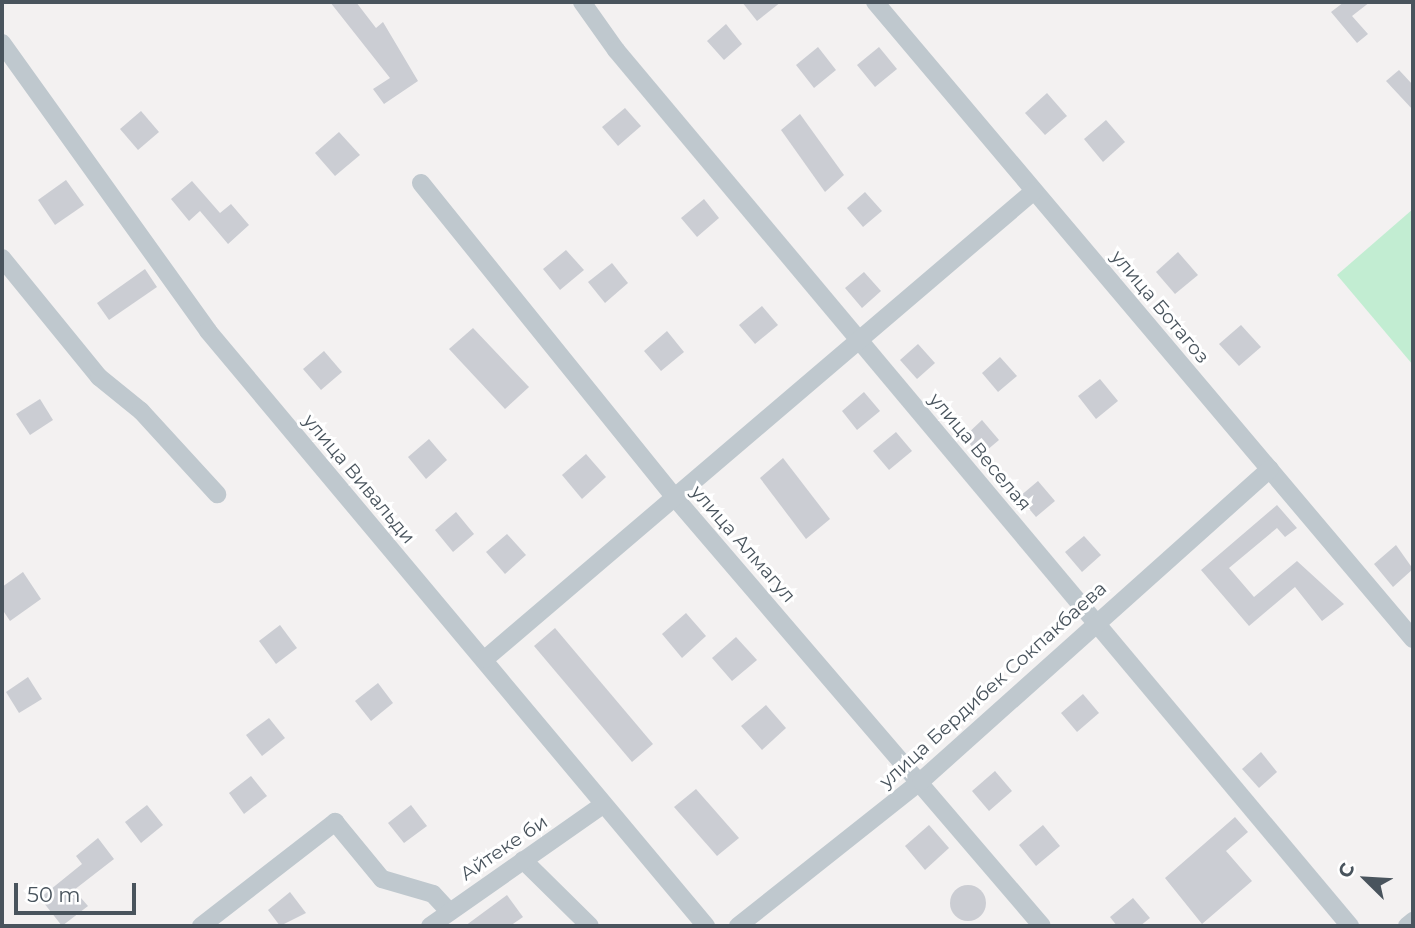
<!DOCTYPE html>
<meta charset="utf-8">
<style>
body{margin:0}
#map{position:relative;width:1415px;height:928px;overflow:hidden;background:#f3f1f1;font-family:Montserrat,sans-serif}
div>[style]{position:absolute}
[style*='--x']{left:calc(var(--x)*1px);top:calc(var(--y)*1px);width:calc(var(--w)*1px);rotate:calc(var(--a)*1deg)}
.green>*{inset:0;background:#c2edd2}
.building>*{inset:0;background:#cbcdd3}
.round{border-radius:50%}
.minor>*{height:18px;margin:-9px;padding:0 9px;transform-origin:9px;border-radius:9px;background:#bfc8ce}
span{translate:-50% -50%;white-space:nowrap;text-align:center;line-height:1.15;-webkit-text-stroke:6px #fff;paint-order:stroke}
.street-label{font-size:19px;color:#49545d}
.frame{position:absolute;inset:0;border:4px solid #49545d;pointer-events:none}
.north{position:absolute;left:1331px;top:844px;width:70px;height:70px;-webkit-text-stroke:5px #fff;paint-order:stroke;rotate:294deg;font-size:19px;font-weight:700;line-height:28px;text-align:center;color:#49545d}
.north::after{content:'';display:block;margin:auto;width:24px;height:32px;background:#49545d;clip-path:polygon(50% 0,100% 100%,50% 72%,0 100%)}
.scale{position:absolute;left:14px;top:883px;width:122px;height:32px;box-sizing:border-box;border:4px solid #49545d;border-top:0;padding-left:9px;font-size:21px;line-height:24px;white-space:nowrap;color:#49545d;-webkit-text-stroke:5px #fff;paint-order:stroke}
</style>
<div id="map">
<div class="green">
<i style="clip-path:polygon(1413px 209px,1413px 365px,1337px 275px)"></i>
</div>
<div class="building">
<i style="clip-path:polygon(330px 2px,356px 2px,376px 28px,383px 22px,418px 81px,384px 104px,373px 89px,390px 78px)"></i>
<i style="clip-path:polygon(742px 2px,781px 2px,757px 21px)"></i>
<i style="clip-path:polygon(1344px 2px,1370px 2px,1352px 16px,1368px 34px,1357px 43px,1331px 12px)"></i>
<i style="clip-path:polygon(726px 24px,742px 44px,724px 60px,707px 41px)"></i>
<i style="clip-path:polygon(818px 47px,836px 70px,814px 88px,796px 65px)"></i>
<i style="clip-path:polygon(879px 47px,897px 69px,875px 87px,857px 65px)"></i>
<i style="clip-path:polygon(1399px 70px,1413px 85px,1413px 110px,1386px 81px)"></i>
<i style="clip-path:polygon(1047px 93px,1067px 116px,1045px 135px,1025px 113px)"></i>
<i style="clip-path:polygon(625px 108px,641px 126px,618px 146px,602px 127px)"></i>
<i style="clip-path:polygon(141px 111px,159px 132px,138px 150px,120px 129px)"></i>
<i style="clip-path:polygon(800px 114px,844px 175px,825px 192px,781px 130px)"></i>
<i style="clip-path:polygon(1106px 120px,1125px 142px,1103px 162px,1084px 139px)"></i>
<i style="clip-path:polygon(339px 132px,360px 155px,335px 176px,315px 153px)"></i>
<i style="clip-path:polygon(66px 180px,84px 205px,55px 225px,38px 200px)"></i>
<i style="clip-path:polygon(192px 181px,220px 213px,231px 204px,249px 225px,228px 244px,200px 211px,189px 221px,171px 199px)"></i>
<i style="clip-path:polygon(865px 192px,882px 211px,863px 227px,847px 208px)"></i>
<i style="clip-path:polygon(704px 199px,719px 218px,697px 237px,681px 218px)"></i>
<i style="clip-path:polygon(566px 250px,584px 270px,560px 290px,543px 269px)"></i>
<i style="clip-path:polygon(1178px 252px,1198px 275px,1175px 294px,1156px 272px)"></i>
<i style="clip-path:polygon(612px 263px,628px 283px,605px 303px,588px 282px)"></i>
<i style="clip-path:polygon(145px 269px,157px 287px,109px 320px,97px 303px)"></i>
<i style="clip-path:polygon(864px 272px,881px 291px,862px 308px,845px 288px)"></i>
<i style="clip-path:polygon(762px 306px,778px 325px,755px 344px,739px 325px)"></i>
<i style="clip-path:polygon(1241px 325px,1261px 347px,1239px 366px,1219px 344px)"></i>
<i style="clip-path:polygon(473px 328px,529px 387px,505px 409px,449px 349px)"></i>
<i style="clip-path:polygon(667px 331px,684px 352px,661px 371px,644px 351px)"></i>
<i style="clip-path:polygon(918px 344px,935px 363px,917px 379px,900px 360px)"></i>
<i style="clip-path:polygon(324px 351px,342px 372px,321px 390px,303px 369px)"></i>
<i style="clip-path:polygon(1000px 357px,1017px 376px,998px 392px,982px 373px)"></i>
<i style="clip-path:polygon(1100px 379px,1118px 401px,1096px 419px,1078px 396px)"></i>
<i style="clip-path:polygon(864px 392px,880px 411px,857px 430px,842px 411px)"></i>
<i style="clip-path:polygon(40px 399px,53px 420px,30px 435px,16px 414px)"></i>
<i style="clip-path:polygon(982px 420px,999px 440px,980px 456px,964px 437px)"></i>
<i style="clip-path:polygon(896px 432px,912px 451px,889px 470px,873px 451px)"></i>
<i style="clip-path:polygon(429px 439px,447px 460px,426px 479px,408px 457px)"></i>
<i style="clip-path:polygon(586px 454px,606px 477px,582px 499px,562px 475px)"></i>
<i style="clip-path:polygon(783px 458px,830px 519px,806px 539px,760px 478px)"></i>
<i style="clip-path:polygon(1038px 481px,1055px 501px,1036px 517px,1019px 497px)"></i>
<i style="clip-path:polygon(1277px 505px,1297px 528px,1285px 537px,1277px 528px,1229px 568px,1254px 597px,1297px 561px,1344px 604px,1322px 621px,1295px 587px,1249px 626px,1201px 570px)"></i>
<i style="clip-path:polygon(456px 512px,474px 534px,453px 552px,435px 530px)"></i>
<i style="clip-path:polygon(507px 534px,526px 555px,505px 574px,486px 552px)"></i>
<i style="clip-path:polygon(1084px 536px,1101px 555px,1082px 572px,1065px 552px)"></i>
<i style="clip-path:polygon(1396px 545px,1413px 569px,1393px 587px,1374px 564px)"></i>
<i style="clip-path:polygon(23px 572px,41px 599px,10px 621px,2px 609px,2px 587px)"></i>
<i style="clip-path:polygon(686px 613px,706px 636px,682px 658px,662px 634px)"></i>
<i style="clip-path:polygon(280px 625px,297px 648px,276px 664px,259px 641px)"></i>
<i style="clip-path:polygon(555px 628px,653px 744px,632px 762px,534px 646px)"></i>
<i style="clip-path:polygon(736px 637px,757px 660px,732px 681px,712px 658px)"></i>
<i style="clip-path:polygon(28px 677px,42px 699px,19px 713px,6px 692px)"></i>
<i style="clip-path:polygon(378px 683px,393px 703px,371px 721px,355px 701px)"></i>
<i style="clip-path:polygon(1083px 694px,1099px 713px,1077px 732px,1061px 713px)"></i>
<i style="clip-path:polygon(766px 705px,786px 728px,762px 750px,741px 726px)"></i>
<i style="clip-path:polygon(269px 718px,285px 738px,262px 756px,246px 735px)"></i>
<i style="clip-path:polygon(1261px 752px,1277px 772px,1259px 788px,1242px 769px)"></i>
<i style="clip-path:polygon(995px 771px,1012px 791px,989px 811px,972px 791px)"></i>
<i style="clip-path:polygon(251px 776px,267px 796px,244px 814px,229px 793px)"></i>
<i style="clip-path:polygon(696px 789px,739px 838px,717px 856px,674px 807px)"></i>
<i style="clip-path:polygon(147px 805px,163px 825px,141px 843px,125px 822px)"></i>
<i style="clip-path:polygon(411px 805px,427px 826px,404px 843px,388px 823px)"></i>
<i style="clip-path:polygon(1235px 817px,1248px 832px,1226px 851px,1252px 881px,1202px 924px,1165px 878px)"></i>
<i style="clip-path:polygon(929px 825px,949px 848px,925px 870px,905px 846px)"></i>
<i style="clip-path:polygon(1043px 825px,1060px 846px,1036px 866px,1019px 845px)"></i>
<i style="clip-path:polygon(98px 838px,114px 859px,74px 890px,88px 906px,62px 926px,40px 898px,82px 864px,76px 856px)"></i>
<i class="round" style="left:950px;top:885px;width:36px;height:36px"></i>
<i style="clip-path:polygon(290px 892px,306px 913px,280px 926px,268px 910px)"></i>
<i style="clip-path:polygon(507px 895px,523px 917px,510px 926px,465px 926px)"></i>
<i style="clip-path:polygon(1133px 898px,1150px 918px,1140px 926px,1117px 926px,1110px 917px)"></i>
</div>
<div class="minor">
<i style="--x:582;--y:2;--w:59;--a:54.7"></i>
<i style="--x:616;--y:50;--w:1143;--a:50.04"></i>
<i style="--x:875;--y:2;--w:834;--a:49.82"></i>
<i style="--x:2;--y:43;--w:354;--a:54.4"></i>
<i style="--x:208;--y:331;--w:776;--a:50.07"></i>
<i style="--x:421;--y:183;--w:406;--a:51.1"></i>
<i style="--x:676;--y:499;--w:562;--a:49.4"></i>
<i style="--x:2;--y:258;--w:154;--a:50.8"></i>
<i style="--x:99;--y:377;--w:54;--a:39"></i>
<i style="--x:141;--y:411;--w:113;--a:47.5"></i>
<i style="--x:485;--y:659;--w:721;--a:-40.45"></i>
<i style="--x:523;--y:860;--w:94;--a:44.6"></i>
<i style="--x:201;--y:926;--w:170;--a:-37.8"></i>
<i style="--x:335;--y:822;--w:74;--a:50.5"></i>
<i style="--x:382;--y:879;--w:53;--a:16.4"></i>
<i style="--x:433;--y:894;--w:23;--a:47"></i>
<i style="--x:430;--y:926;--w:211;--a:-35"></i>
<i style="--x:738;--y:926;--w:233;--a:-38.4"></i>
<i style="--x:921;--y:781;--w:468;--a:-41.8"></i>
<i style="--x:1407;--y:926;--w:8;--a:-40"></i>
</div>
<div class="street-label">
<span style="left:1160px;top:307px;rotate:50deg">улица Ботагоз</span>
<span style="left:980px;top:452px;rotate:50deg">улица Веселая</span>
<span style="left:359px;top:479px;rotate:50deg">улица Вивальди</span>
<span style="left:743px;top:544px;rotate:49deg">улица Алмагул</span>
<span style="left:993px;top:685px;rotate:-42deg">улица Бердибек Сокпакбаева</span>
<span style="left:504px;top:848px;rotate:-34deg">Айтеке би</span>
</div>
<div class="frame"></div>
<div class="north">С</div>
<div class="scale">50 m</div>
</div>
